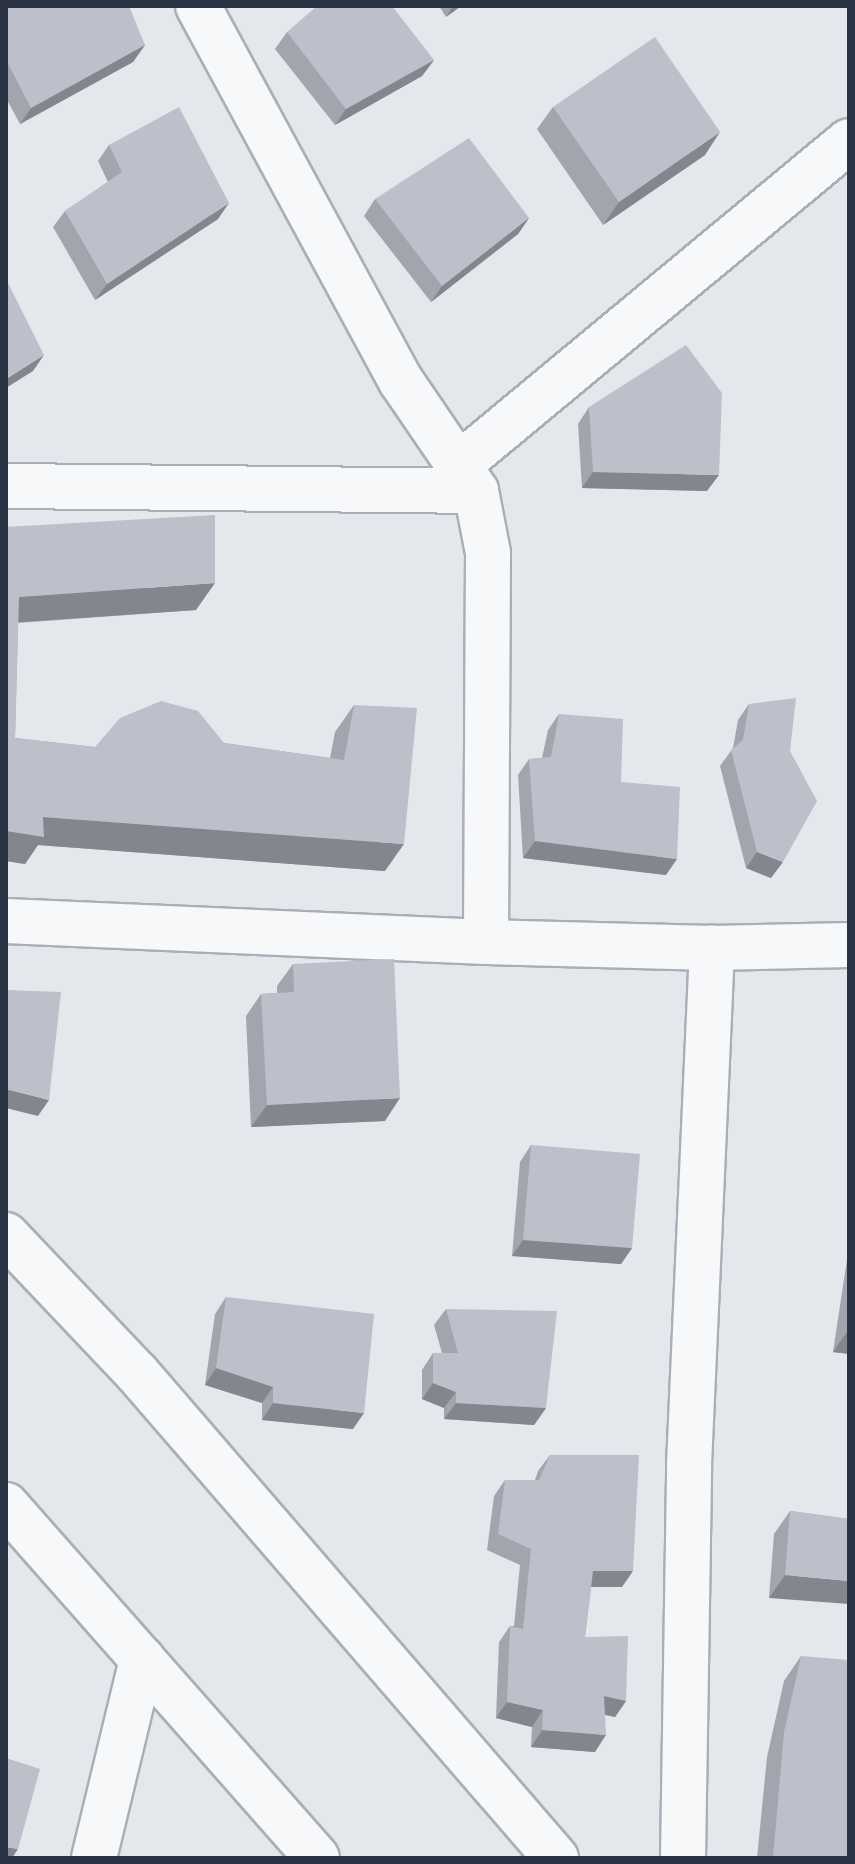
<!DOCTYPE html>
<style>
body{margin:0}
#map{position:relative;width:855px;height:1864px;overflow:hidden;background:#e4e7ec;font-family:"Space Grotesk",sans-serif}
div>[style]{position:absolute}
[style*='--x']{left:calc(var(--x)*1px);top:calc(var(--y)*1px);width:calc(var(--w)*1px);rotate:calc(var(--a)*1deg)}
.roads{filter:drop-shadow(2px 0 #a9aeb7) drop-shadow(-2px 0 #a9aeb7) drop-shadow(0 2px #a9aeb7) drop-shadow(0 -2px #a9aeb7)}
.minor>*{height:44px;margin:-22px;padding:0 22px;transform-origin:22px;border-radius:22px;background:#f7f8fa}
.wall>*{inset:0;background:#a1a5ae}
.shaded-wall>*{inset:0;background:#83868d}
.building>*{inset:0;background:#bbc0ca}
span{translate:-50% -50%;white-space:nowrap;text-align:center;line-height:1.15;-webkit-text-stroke:7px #f4f6f9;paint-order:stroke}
.frame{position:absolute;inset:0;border:8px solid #2b3445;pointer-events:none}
</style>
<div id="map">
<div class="roads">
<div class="minor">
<i style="--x:198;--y:6;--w:426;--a:61.6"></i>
<i style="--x:401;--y:381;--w:133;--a:55.7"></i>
<i style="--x:476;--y:491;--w:63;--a:79"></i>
<i style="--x:488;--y:553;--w:389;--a:90.3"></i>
<i style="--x:461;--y:463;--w:504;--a:-39.69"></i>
<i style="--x:6;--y:486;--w:470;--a:0.6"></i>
<i style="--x:6;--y:921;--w:480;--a:2.5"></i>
<i style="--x:486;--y:942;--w:226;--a:1.5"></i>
<i style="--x:712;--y:948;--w:137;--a:-1.3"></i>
<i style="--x:6;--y:1235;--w:190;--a:46.5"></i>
<i style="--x:137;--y:1373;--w:641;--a:49.18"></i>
<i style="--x:6;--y:1505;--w:470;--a:48.6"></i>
<i style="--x:94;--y:1858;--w:205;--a:-76.4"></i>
<i style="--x:683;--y:1858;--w:393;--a:-89.1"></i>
<i style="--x:689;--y:1465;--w:518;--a:-87.45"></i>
</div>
</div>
<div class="wall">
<i style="clip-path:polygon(6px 6px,145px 45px,133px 62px,20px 124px,6px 98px)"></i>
<i style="clip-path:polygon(439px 6px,461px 6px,446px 17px)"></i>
<i style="clip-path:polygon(287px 32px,434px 60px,422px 76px,335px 125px,275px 49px)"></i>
<i style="clip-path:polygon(553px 107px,705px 155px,603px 225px,537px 129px)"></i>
<i style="clip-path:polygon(109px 145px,218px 219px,95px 300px,53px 227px,65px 211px,108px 182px,98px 161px)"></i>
<i style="clip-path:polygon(375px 199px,529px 218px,518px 234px,431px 302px,364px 216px)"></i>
<i style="clip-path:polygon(589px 407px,707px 491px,582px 488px,578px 424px)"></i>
<i style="clip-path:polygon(6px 527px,196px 610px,18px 623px,15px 738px,95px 747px,224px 743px,330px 758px,335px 732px,354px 705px,385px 871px,38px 845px,25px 864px,6px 861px)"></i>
<i style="clip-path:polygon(749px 704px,771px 878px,746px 868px,720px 766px,733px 748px,738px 720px)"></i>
<i style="clip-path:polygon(559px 714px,621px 782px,666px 875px,523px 858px,518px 775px,529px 759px,542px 758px,548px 730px)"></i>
<i style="clip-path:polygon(293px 964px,385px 1121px,251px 1127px,246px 1016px,261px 994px,277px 993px,277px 986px)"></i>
<i style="clip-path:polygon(531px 1145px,632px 1248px,621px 1264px,512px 1256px,520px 1162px)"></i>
<i style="clip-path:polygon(849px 1246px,849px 1354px,833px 1352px)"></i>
<i style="clip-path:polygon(226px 1297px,353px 1429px,262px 1420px,262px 1403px,205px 1385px,215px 1314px)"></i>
<i style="clip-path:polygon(446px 1309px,546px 1408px,534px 1425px,444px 1419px,444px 1408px,422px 1399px,422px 1370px,433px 1353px,442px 1353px,434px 1325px)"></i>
<i style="clip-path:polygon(550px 1455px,622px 1587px,591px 1587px,585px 1637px,626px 1701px,615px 1717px,605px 1715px,595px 1752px,531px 1747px,532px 1727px,496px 1718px,499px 1642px,510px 1626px,514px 1626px,520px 1565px,487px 1550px,494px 1496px,505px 1480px,535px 1480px,538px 1471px)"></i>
<i style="clip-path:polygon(790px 1511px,849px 1519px,769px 1598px,774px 1534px)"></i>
<i style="clip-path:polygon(801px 1656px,849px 1858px,757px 1858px,767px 1757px,784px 1681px)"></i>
</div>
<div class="shaded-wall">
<i style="clip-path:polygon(453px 6px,461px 6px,446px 17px)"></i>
<i style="clip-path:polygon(145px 45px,133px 62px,20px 124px,31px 108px)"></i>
<i style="clip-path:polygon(434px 60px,422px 76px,335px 125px,346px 109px)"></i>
<i style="clip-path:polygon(720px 132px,705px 155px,603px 225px,619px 202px)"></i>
<i style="clip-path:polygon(229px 203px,218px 219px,95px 300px,107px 284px)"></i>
<i style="clip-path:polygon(529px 218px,518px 234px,431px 302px,442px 286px)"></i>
<i style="clip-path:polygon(44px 355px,33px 371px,6px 388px,6px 379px)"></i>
<i style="clip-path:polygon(593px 472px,719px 475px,707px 491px,582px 488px)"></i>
<i style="clip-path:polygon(215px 583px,196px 610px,6px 623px,19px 597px)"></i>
<i style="clip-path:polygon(43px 817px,404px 844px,385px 871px,38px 845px,25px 864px,6px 861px,6px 831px)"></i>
<i style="clip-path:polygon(535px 841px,677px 859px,666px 875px,523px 858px)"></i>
<i style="clip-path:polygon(757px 852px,783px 862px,771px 878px,746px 868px)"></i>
<i style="clip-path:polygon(6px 1089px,49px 1100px,38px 1116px,6px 1108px)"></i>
<i style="clip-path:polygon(400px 1098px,385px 1121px,251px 1127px,267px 1105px)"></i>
<i style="clip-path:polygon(523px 1240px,632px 1248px,621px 1264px,512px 1256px)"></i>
<i style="clip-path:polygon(849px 1329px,849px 1354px,833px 1352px)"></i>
<i style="clip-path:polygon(216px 1368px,273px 1387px,262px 1403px,205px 1385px)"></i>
<i style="clip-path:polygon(433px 1383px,456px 1392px,444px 1408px,422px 1399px)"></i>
<i style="clip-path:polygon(273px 1403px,364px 1413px,353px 1429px,262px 1420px)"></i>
<i style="clip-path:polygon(456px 1403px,546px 1408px,534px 1425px,444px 1419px)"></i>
<i style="clip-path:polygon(593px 1571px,633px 1571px,622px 1587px,582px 1587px)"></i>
<i style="clip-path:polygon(785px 1575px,849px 1581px,849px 1604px,769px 1598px)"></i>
<i style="clip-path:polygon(604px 1696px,626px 1701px,615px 1717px,593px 1712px)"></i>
<i style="clip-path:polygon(507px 1702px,543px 1710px,532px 1727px,496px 1718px)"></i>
<i style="clip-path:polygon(542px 1730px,606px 1735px,595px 1752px,531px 1747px)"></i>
<i style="clip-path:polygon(6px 1847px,18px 1849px,12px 1858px,6px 1858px)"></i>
</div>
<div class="building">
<i style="clip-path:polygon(6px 6px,129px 6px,145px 45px,31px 108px,6px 60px)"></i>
<i style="clip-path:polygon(317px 6px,392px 6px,434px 60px,346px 109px,287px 32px)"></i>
<i style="clip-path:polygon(655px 37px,720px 132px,619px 202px,553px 107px)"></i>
<i style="clip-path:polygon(179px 107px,229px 203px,107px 284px,65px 211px,122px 172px,109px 145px)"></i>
<i style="clip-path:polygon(469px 138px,529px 218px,442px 286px,375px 199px)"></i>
<i style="clip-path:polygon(6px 279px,44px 355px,6px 379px)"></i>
<i style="clip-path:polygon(686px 345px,722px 393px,719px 475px,593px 472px,589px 407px)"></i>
<i style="clip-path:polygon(215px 515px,215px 583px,19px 597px,15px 738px,95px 747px,120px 718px,161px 701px,198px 711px,224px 743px,344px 760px,354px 705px,417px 708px,404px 844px,43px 817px,44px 837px,6px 831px,6px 527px)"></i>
<i style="clip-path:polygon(796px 698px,790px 751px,817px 801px,783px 862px,757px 852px,731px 750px,743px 740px,749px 704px)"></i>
<i style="clip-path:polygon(559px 714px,623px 719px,621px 782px,680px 787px,677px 859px,535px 841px,529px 759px,551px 757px)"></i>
<i style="clip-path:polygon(394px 959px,400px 1098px,267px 1105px,261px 994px,294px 992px,293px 964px)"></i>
<i style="clip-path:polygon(6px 990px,61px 992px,49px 1100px,6px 1089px)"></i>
<i style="clip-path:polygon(531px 1145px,640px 1154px,632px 1248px,523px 1240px)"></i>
<i style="clip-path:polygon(226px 1297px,374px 1314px,364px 1413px,273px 1403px,273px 1387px,216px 1368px)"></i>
<i style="clip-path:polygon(446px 1309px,557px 1311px,546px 1408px,456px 1403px,456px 1392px,433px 1383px,433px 1353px,458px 1353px)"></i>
<i style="clip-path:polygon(550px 1455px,639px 1455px,633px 1571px,593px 1571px,585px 1637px,628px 1636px,626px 1701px,604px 1696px,606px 1735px,542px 1730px,543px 1710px,507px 1702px,510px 1626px,523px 1629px,531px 1549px,498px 1534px,505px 1480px,539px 1480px)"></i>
<i style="clip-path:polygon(790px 1511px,849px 1519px,849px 1581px,785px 1575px)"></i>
<i style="clip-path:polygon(801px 1656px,849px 1660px,849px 1858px,773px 1858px,784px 1732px)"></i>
<i style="clip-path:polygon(6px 1758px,40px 1769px,18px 1849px,6px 1847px)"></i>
</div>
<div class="frame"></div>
</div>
